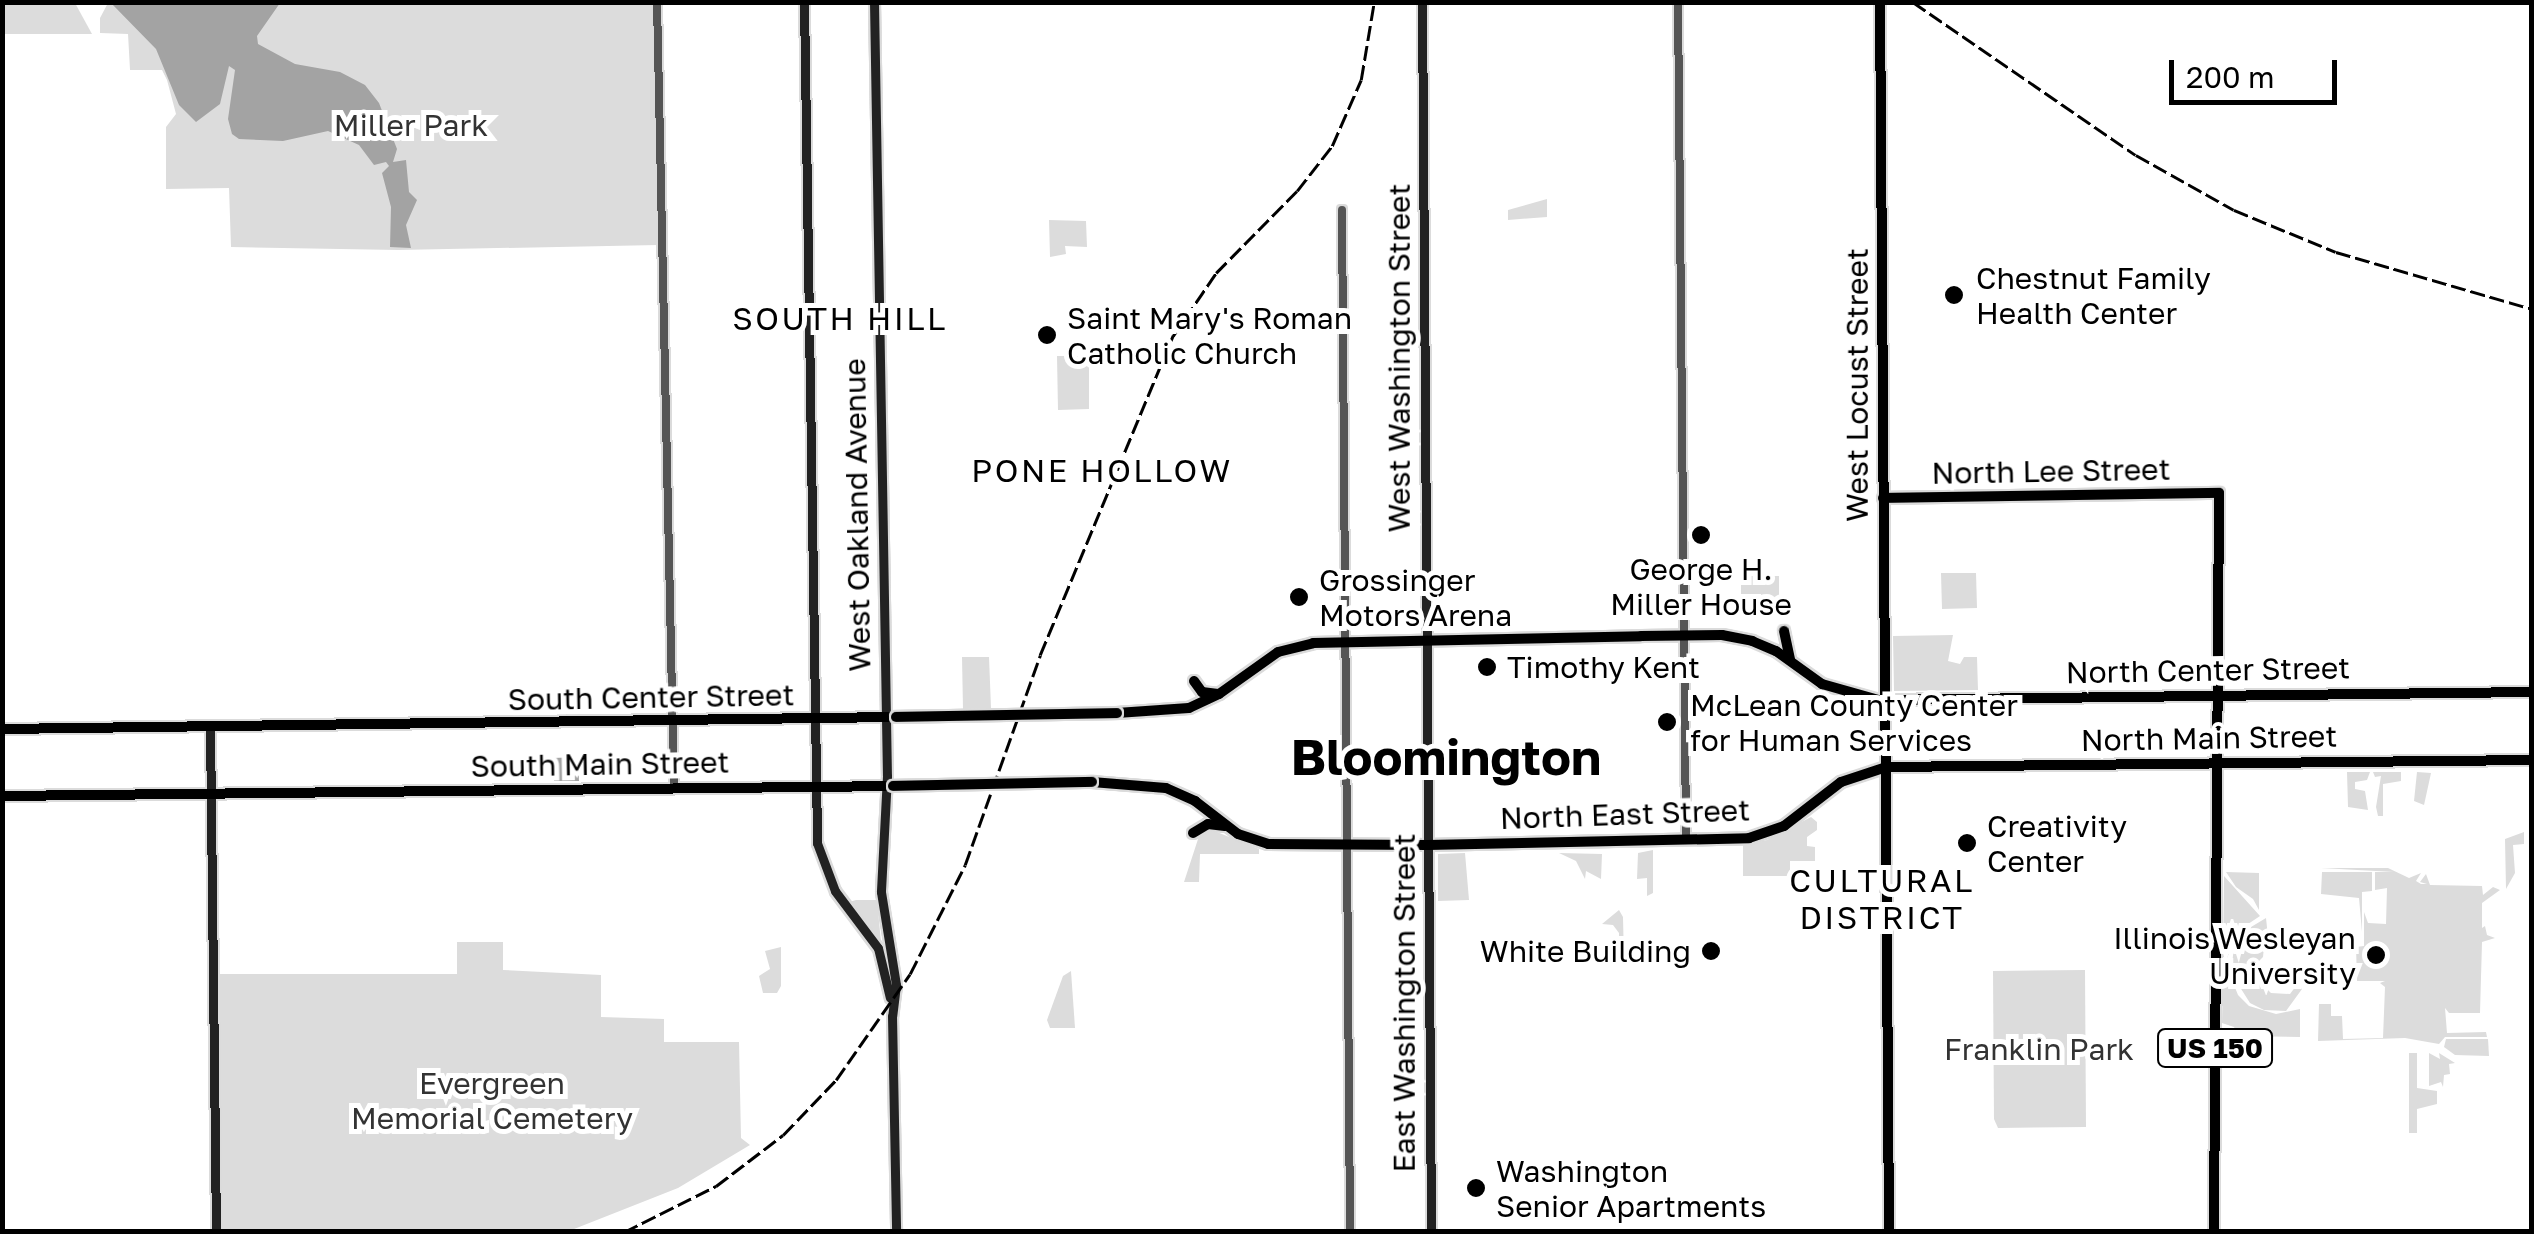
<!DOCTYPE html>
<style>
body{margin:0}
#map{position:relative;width:2534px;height:1234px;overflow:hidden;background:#fff;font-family:"Golos Text",sans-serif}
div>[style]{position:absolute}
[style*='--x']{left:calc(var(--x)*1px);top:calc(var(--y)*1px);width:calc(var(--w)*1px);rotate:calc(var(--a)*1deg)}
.green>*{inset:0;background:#dcdcdc}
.water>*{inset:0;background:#a3a3a3}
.roads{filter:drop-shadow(2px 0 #dbdbdb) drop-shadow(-2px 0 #dbdbdb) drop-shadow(0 2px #dbdbdb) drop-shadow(0 -2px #dbdbdb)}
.tertiary>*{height:8px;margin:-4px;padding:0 4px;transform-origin:4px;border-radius:4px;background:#555}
.secondary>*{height:9px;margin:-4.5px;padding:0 4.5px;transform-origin:4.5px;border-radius:4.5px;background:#222}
.primary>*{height:10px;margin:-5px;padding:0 5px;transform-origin:5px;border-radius:5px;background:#000}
.rail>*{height:2.5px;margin-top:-1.25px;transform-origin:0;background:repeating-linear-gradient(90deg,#000 0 15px,transparent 0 20px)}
.bridges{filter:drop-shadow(2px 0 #dbdbdb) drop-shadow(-2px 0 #dbdbdb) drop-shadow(0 2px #dbdbdb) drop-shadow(0 -2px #dbdbdb)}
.primary-bridge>*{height:10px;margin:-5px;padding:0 5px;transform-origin:5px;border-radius:5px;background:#000}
.dots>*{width:28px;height:28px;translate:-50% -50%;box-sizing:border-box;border:5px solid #fff;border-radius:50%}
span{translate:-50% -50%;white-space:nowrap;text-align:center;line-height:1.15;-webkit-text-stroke:10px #fff;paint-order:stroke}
.shield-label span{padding:2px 8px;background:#fff;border:2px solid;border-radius:8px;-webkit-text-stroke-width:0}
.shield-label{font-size:28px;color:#000;font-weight:700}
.park-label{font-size:30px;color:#333}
.poi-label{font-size:30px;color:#000}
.left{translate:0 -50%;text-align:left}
.right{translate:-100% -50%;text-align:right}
.street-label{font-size:30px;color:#000}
.neighbourhood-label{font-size:32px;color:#000;letter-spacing:2.5px}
.town-label{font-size:50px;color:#000;font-weight:700}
.frame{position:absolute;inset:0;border:5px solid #000;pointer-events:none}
.scale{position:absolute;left:2169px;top:60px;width:168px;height:45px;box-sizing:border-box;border:5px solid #000;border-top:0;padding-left:12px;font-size:30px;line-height:35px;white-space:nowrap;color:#000;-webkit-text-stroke:8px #fff;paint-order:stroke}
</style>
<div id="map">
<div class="green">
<i style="clip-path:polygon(2px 3px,75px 3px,92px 34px,4px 34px)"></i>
<i style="clip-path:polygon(108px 3px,652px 3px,658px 245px,398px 250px,231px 247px,229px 188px,166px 189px,166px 127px,176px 114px,167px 80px,162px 70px,130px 70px,128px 34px,100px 33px,100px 18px)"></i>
<i style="clip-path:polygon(1547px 199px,1547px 217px,1508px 220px,1508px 210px)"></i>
<i style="clip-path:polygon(1049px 220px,1086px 221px,1087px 247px,1065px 246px,1066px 254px,1050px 257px)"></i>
<i style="clip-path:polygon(1057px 356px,1089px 356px,1089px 409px,1058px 410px)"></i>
<i style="clip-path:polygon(1941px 573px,1976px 573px,1977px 608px,1942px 609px)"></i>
<i style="clip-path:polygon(1741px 576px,1779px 576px,1779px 600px,1741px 601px)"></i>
<i style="clip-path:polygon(1953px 635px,1948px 661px,1960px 664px,1964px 657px,1977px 657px,1978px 690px,1894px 691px,1893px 636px)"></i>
<i style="clip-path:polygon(962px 657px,989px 657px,991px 708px,963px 709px)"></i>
<i style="clip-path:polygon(2347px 772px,2370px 772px,2367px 780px,2355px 782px,2355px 789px,2365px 791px,2368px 810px,2348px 807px)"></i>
<i style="clip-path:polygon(2373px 772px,2401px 772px,2401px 781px,2383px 784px,2383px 816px,2378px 816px,2376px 807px,2381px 776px,2375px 777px)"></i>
<i style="clip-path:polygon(2417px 772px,2431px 773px,2424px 805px,2414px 801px)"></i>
<i style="clip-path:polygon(1811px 817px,1817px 822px,1817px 830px,1807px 837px,1807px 846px,1815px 847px,1815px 861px,1790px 861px,1790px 876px,1743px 876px,1743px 845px,1767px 840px)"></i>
<i style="clip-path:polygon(1207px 828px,1259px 849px,1259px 854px,1200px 854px,1199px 882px,1184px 882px,1200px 833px)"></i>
<i style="clip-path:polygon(2524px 832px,2524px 844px,2513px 845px,2515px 873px,2506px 889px,2505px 839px)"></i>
<i style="clip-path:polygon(1653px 850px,1653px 893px,1647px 896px,1647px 878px,1637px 879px,1638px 853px)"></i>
<i style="clip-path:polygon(1465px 853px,1469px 900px,1438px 901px,1438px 854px)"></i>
<i style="clip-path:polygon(1559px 853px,1602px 854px,1601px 879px,1586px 871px,1585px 879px,1576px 861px)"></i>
<i style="clip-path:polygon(2321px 868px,2388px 868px,2409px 878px,2421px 873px,2416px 881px,2421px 884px,2427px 884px,2420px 882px,2426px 874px,2430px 885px,2482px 886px,2483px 895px,2493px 887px,2500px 890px,2482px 903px,2482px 928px,2485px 926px,2487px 935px,2495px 938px,2482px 942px,2480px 1013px,2449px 1013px,2445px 1008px,2447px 1033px,2486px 1032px,2487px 1037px,2445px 1037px,2439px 1044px,2405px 1038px,2318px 1041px,2319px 1004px,2331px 1004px,2331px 1016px,2342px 1016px,2343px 1039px,2383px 1038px,2385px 987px,2380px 983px,2385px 981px,2357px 981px,2356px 947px,2364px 946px,2364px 912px,2368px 923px,2386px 924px,2387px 888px,2375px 890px,2375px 872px,2394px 872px)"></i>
<i style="clip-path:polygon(2226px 872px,2259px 873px,2259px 910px,2253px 899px,2236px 887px)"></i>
<i style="clip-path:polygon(2322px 872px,2372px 872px,2372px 891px,2362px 892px,2362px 932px,2359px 898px,2321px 894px)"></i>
<i style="clip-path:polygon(2224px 876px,2260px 916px,2239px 930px,2227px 958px,2223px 957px)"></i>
<i style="clip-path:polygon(856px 900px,877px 900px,881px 942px,849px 902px)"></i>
<i style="clip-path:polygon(1619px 910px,1623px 917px,1624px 960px,1613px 960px,1614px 953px,1619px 952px,1619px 933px,1613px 925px,1602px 924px)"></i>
<i style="clip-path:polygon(2266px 918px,2269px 946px,2264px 947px,2263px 957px,2255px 965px,2264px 974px,2265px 987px,2271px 993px,2290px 994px,2296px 986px,2302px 989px,2286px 1011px,2264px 1010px,2250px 1003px,2231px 973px,2234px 947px,2241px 933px)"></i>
<i style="clip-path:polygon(457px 942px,503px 942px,503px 970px,601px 975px,601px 1017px,664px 1019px,664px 1042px,739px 1042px,741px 1138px,750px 1145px,678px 1188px,569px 1231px,221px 1231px,215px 974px,457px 974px)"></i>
<i style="clip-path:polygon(781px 947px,781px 986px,777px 993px,763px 993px,759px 976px,770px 969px,765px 951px)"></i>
<i style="clip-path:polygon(2085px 970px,2086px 1127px,1998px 1128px,1994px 1119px,1993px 971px)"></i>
<i style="clip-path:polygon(2223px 970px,2228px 970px,2238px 995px,2249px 1006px,2276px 1014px,2300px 1009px,2300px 1037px,2238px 1036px,2234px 1027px,2222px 1023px)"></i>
<i style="clip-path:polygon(1071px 971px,1075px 1028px,1050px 1028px,1047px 1020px,1063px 976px)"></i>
<i style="clip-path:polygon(2446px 1039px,2488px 1039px,2489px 1056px,2455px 1055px,2444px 1047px)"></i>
<i style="clip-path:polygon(2409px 1053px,2417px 1053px,2417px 1088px,2437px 1091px,2437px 1104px,2417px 1109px,2417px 1133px,2409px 1133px)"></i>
<i style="clip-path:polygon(2429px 1053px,2440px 1059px,2439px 1053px,2455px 1063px,2449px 1064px,2450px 1074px,2444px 1075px,2443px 1087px,2441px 1082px,2429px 1086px)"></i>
</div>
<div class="water">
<i style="clip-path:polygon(111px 3px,280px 3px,257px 36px,258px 44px,295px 64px,340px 72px,365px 85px,379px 103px,397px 149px,393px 162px,406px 160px,409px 192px,417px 200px,406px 225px,411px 248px,390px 247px,391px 207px,382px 173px,389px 166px,386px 162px,374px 165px,359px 145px,328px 131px,283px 141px,239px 139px,232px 134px,228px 119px,235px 70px,229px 66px,220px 104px,196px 122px,179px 105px,156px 49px)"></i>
<i style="clip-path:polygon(579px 757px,579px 781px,554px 781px,553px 758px)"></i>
</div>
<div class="roads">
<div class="tertiary">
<i style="--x:657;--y:2;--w:786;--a:88.76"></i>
<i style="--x:1678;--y:2;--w:838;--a:89.45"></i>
<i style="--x:1342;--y:210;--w:1022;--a:89.55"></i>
</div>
<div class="secondary">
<i style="--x:804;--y:2;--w:841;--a:89.11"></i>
<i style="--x:817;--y:843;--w:51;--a:69.4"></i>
<i style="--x:835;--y:891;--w:71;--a:53"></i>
<i style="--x:878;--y:948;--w:51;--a:76.5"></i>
<i style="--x:874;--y:2;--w:774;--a:89.04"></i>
<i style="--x:887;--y:776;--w:116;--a:93"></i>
<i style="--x:881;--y:892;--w:94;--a:80.8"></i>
<i style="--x:896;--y:985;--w:31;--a:97"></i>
<i style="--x:892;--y:1016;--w:216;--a:88.9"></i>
<i style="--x:1422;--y:2;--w:1230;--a:89.58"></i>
<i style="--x:210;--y:727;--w:505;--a:89.32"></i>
</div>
<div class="primary">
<i style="--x:1880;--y:2;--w:1230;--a:89.58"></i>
<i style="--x:1883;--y:498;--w:336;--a:-0.9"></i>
<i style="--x:2219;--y:493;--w:739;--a:90.39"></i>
<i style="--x:1784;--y:631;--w:29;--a:78"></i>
<i style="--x:1194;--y:681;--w:14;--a:54"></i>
<i style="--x:1202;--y:692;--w:16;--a:7"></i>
<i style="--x:1117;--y:713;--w:72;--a:-4"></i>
<i style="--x:1189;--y:708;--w:33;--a:-25"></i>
<i style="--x:1219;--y:694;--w:72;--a:-35.4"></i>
<i style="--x:1278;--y:652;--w:36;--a:-14"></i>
<i style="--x:1313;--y:643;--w:328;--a:-1.2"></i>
<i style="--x:1641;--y:636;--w:81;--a:-0.7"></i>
<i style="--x:1722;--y:635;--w:31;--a:11"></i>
<i style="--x:1752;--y:641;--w:26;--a:23"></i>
<i style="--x:1776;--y:651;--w:57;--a:35.7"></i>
<i style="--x:1822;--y:684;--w:58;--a:15.9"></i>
<i style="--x:1878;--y:700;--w:654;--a:-0.7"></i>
<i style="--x:2;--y:729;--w:894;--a:-0.77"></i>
<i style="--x:1092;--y:782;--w:74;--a:4.6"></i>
<i style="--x:1166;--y:788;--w:32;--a:24"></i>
<i style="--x:1195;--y:801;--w:54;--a:37.5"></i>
<i style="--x:1238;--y:834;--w:32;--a:18"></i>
<i style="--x:1268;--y:844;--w:160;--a:0.4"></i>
<i style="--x:1428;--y:845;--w:321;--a:-1.2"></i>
<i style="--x:1749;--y:838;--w:37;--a:-19"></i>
<i style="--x:1784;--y:826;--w:72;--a:-37.7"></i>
<i style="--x:1841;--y:782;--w:47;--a:-18.4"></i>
<i style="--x:1886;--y:767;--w:646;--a:-0.62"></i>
<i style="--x:2;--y:796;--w:891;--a:-0.64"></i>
<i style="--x:1193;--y:833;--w:17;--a:-31"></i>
<i style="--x:1208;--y:824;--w:17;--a:7"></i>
</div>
</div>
<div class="rail">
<i style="--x:1913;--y:2;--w:270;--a:34.5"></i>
<i style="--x:2136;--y:155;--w:112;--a:29.3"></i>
<i style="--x:2234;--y:210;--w:110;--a:22.4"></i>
<i style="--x:2336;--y:252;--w:204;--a:16.2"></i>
<i style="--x:624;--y:1232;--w:103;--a:-26.6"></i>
<i style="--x:716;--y:1186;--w:84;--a:-37.3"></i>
<i style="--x:783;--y:1135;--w:76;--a:-46.1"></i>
<i style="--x:836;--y:1080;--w:129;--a:-55.1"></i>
<i style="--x:910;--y:974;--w:122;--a:-63.2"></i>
<i style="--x:965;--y:865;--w:223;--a:-70.3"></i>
<i style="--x:1040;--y:655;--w:346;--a:-67.4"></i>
<i style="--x:1173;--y:336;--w:76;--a:-55.7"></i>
<i style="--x:1216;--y:273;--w:115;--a:-45.4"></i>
<i style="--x:1297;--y:191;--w:57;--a:-52.1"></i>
<i style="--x:1332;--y:146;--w:72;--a:-66.3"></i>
<i style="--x:1361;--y:80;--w:79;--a:-80.5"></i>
</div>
<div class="bridges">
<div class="primary-bridge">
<i style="--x:896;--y:717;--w:221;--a:-1"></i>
<i style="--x:893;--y:786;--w:199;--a:-1.2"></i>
</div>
</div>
<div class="dots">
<i style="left:1954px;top:295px;background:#000"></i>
<i style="left:1047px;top:335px;background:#000"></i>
<i style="left:1701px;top:535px;background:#000"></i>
<i style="left:1299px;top:597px;background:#000"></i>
<i style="left:1487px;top:667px;background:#000"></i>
<i style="left:1667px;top:722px;background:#000"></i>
<i style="left:1967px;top:843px;background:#000"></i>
<i style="left:1711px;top:951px;background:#000"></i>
<i style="left:2376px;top:955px;background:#000"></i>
<i style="left:1476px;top:1188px;background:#000"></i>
</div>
<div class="shield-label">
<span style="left:2215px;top:1048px">US 150</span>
</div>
<div class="park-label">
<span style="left:411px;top:125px">Miller Park</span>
<span style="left:2039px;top:1049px">Franklin Park</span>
<span style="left:492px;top:1100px">Evergreen<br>Memorial Cemetery</span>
</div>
<div class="poi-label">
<span class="left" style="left:1976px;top:295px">Chestnut Family<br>Health Center</span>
<span class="left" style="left:1067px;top:335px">Saint Mary's Roman<br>Catholic Church</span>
<span style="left:1701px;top:586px">George H.<br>Miller House</span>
<span class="left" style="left:1319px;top:597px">Grossinger<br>Motors Arena</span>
<span class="left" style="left:1507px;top:667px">Timothy Kent</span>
<span class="left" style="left:1690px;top:722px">McLean County Center<br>for Human Services</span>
<span class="left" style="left:1987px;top:843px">Creativity<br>Center</span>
<span class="right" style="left:2356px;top:955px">Illinois Wesleyan<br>University</span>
<span class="right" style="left:1691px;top:951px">White Building</span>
<span class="left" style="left:1496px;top:1188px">Washington<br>Senior Apartments</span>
</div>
<div class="street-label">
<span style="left:1399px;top:358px;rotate:-90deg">West Washington Street</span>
<span style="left:1857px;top:385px;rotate:-90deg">West Locust Street</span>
<span style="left:2051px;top:471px;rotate:-1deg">North Lee Street</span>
<span style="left:857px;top:515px;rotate:-91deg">West Oakland Avenue</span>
<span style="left:2208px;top:670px;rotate:-1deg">North Center Street</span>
<span style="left:651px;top:697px;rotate:-1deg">South Center Street</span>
<span style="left:2209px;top:738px;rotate:-1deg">North Main Street</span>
<span style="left:600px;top:764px;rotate:-1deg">South Main Street</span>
<span style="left:1625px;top:814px;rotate:-2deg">North East Street</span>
<span style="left:1404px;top:1003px;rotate:-90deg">East Washington Street</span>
</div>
<div class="neighbourhood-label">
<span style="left:840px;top:318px">SOUTH HILL</span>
<span style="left:1102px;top:470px">PONE HOLLOW</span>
<span style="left:1882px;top:899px">CULTURAL<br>DISTRICT</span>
</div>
<div class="town-label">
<span style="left:1446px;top:757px">Bloomington</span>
</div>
<div class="frame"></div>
<div class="scale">200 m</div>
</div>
